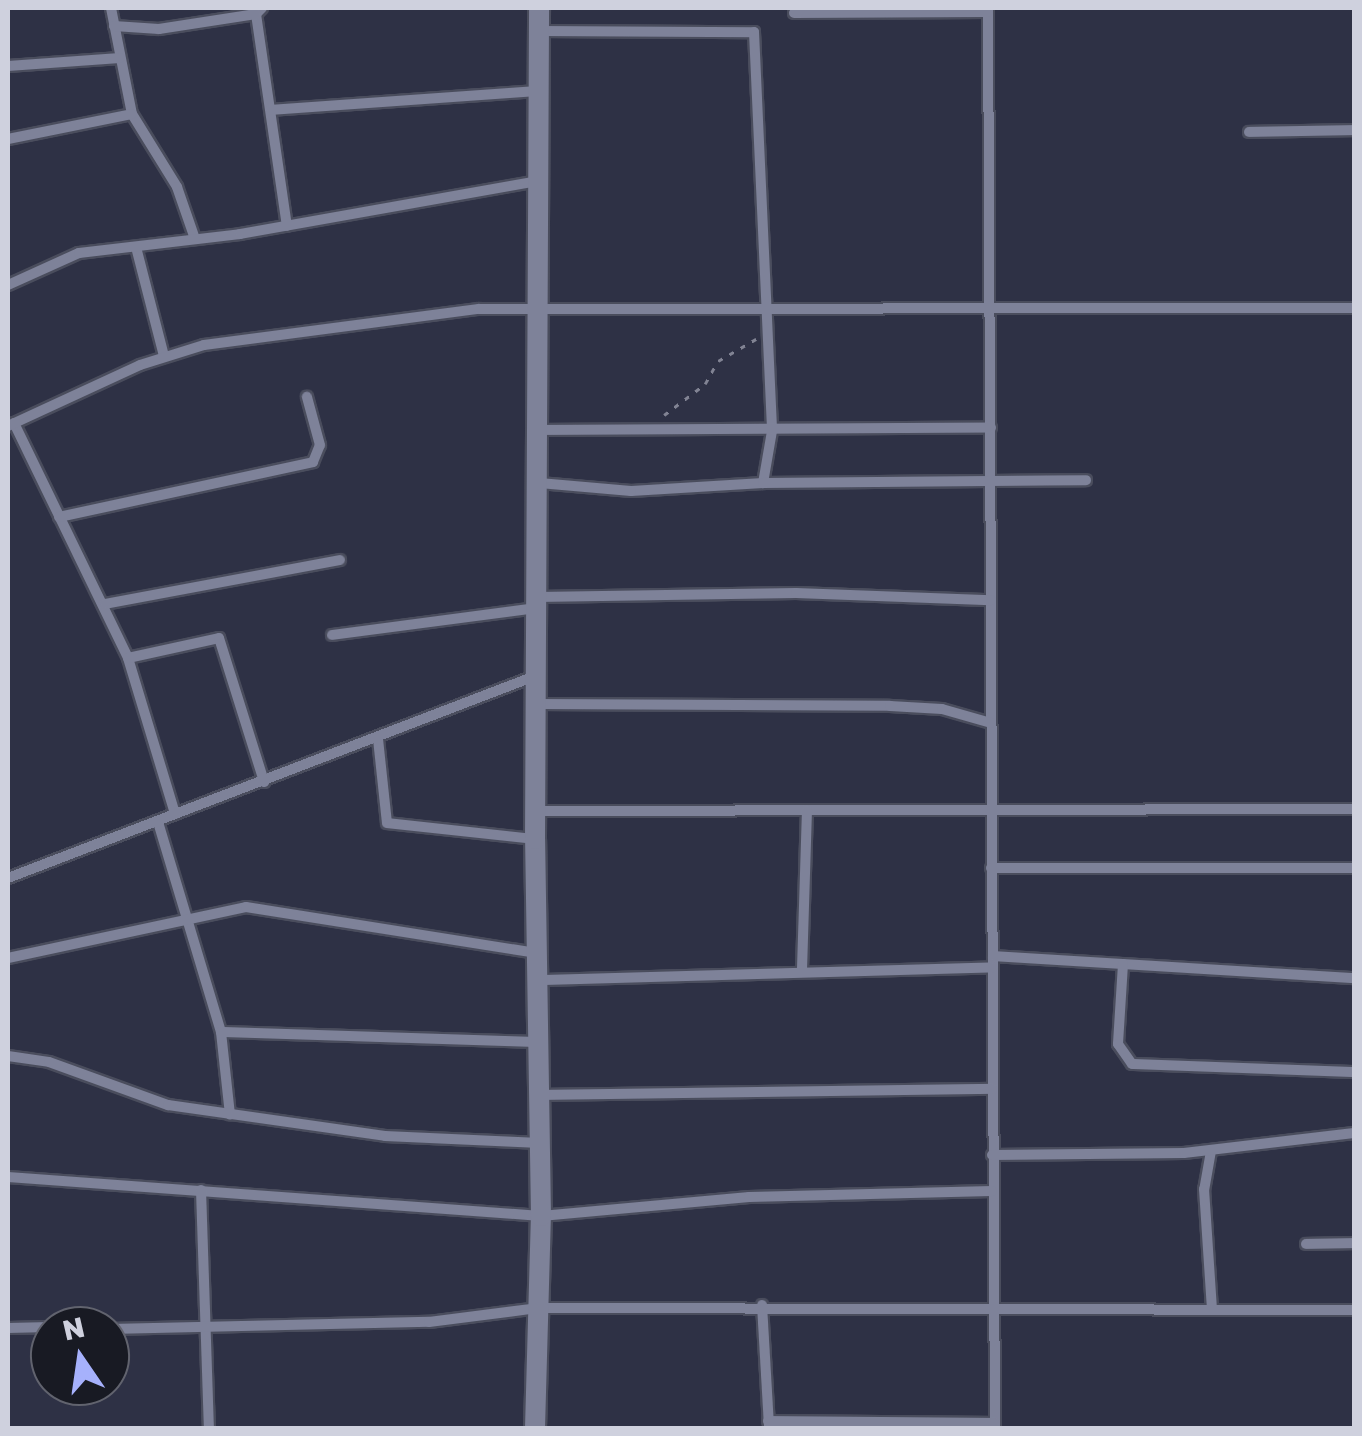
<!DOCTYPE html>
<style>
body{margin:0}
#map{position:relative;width:1362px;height:1436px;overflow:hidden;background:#2e3145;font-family:"Golos Text",sans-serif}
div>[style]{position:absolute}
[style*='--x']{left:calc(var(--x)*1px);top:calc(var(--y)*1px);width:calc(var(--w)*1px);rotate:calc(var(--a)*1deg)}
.path>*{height:2.5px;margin-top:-1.25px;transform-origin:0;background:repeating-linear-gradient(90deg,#818393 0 5px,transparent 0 13px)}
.roads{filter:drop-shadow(2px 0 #4a4d5d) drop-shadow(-2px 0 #4a4d5d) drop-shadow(0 2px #4a4d5d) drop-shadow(0 -2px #4a4d5d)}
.street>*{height:10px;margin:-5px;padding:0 5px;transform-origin:5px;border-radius:5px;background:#7e8299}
.secondary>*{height:20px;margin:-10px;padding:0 10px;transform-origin:10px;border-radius:10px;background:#7e8299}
span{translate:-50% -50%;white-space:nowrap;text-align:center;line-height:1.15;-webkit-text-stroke:10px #181a23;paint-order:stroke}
.frame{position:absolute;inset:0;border:10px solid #cfd1de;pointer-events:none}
.north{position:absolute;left:30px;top:1306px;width:100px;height:100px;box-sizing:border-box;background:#181a23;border:2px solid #61636e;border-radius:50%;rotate:347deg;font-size:28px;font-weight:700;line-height:40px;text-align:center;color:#cfd1de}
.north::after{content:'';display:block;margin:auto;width:35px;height:45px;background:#a6b1fc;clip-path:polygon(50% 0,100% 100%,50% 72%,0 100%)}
</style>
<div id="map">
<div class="path">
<i style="--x:664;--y:415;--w:51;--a:-37.1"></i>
<i style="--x:705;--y:384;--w:26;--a:-61"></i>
<i style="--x:718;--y:361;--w:44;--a:-30.1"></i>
</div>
<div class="roads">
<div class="street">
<i style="--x:111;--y:8;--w:108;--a:78.8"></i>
<i style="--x:132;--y:114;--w:86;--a:58.3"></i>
<i style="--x:177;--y:187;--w:55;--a:70.9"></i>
<i style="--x:262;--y:8;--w:8;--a:135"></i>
<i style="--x:256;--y:14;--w:214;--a:81.7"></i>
<i style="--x:988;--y:8;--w:1420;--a:89.72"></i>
<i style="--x:794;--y:13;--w:194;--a:-0.3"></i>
<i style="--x:114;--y:26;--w:45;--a:3.8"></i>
<i style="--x:159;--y:29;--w:98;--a:-8.8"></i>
<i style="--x:539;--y:31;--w:215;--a:0.3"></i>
<i style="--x:754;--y:32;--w:399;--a:87.4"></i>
<i style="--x:772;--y:431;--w:53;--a:99.8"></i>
<i style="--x:763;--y:483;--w:132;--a:176.5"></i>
<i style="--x:631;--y:491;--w:92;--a:-175"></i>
<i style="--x:8;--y:66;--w:112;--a:-4.1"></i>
<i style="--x:271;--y:110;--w:269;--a:-4.1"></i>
<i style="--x:1249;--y:132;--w:105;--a:-1.1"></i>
<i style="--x:8;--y:139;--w:126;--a:-11.4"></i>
<i style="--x:136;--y:247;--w:113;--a:75.6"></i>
<i style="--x:8;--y:285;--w:78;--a:-24.3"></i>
<i style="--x:79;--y:253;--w:162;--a:-6.7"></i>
<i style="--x:240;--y:234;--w:304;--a:-10.1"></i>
<i style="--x:14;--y:423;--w:261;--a:64.1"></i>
<i style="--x:128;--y:658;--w:163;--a:73.2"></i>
<i style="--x:8;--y:426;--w:145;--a:-24.8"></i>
<i style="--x:140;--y:365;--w:67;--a:-17.4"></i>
<i style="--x:204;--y:345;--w:277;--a:-7.5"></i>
<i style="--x:479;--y:309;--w:875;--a:-0.07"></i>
<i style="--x:537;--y:430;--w:454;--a:-0.3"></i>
<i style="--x:763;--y:483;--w:323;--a:-0.5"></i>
<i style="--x:59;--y:517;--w:260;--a:-12.2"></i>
<i style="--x:313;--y:462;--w:18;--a:-68"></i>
<i style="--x:320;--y:445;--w:50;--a:-105.2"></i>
<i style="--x:537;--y:597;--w:259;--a:-0.9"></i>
<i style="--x:796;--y:593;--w:195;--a:2.1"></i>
<i style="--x:105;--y:604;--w:239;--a:-10.6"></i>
<i style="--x:332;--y:635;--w:207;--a:-7.5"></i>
<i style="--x:128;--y:658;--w:93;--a:-12.4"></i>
<i style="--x:219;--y:638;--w:151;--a:72.6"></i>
<i style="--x:536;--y:704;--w:354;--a:0.3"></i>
<i style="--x:890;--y:706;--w:52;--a:3.3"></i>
<i style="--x:942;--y:709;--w:51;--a:15.9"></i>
<i style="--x:378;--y:739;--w:84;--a:83.9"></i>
<i style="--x:387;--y:823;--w:149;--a:6.2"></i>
<i style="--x:536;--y:811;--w:818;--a:-0.14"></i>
<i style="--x:158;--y:822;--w:219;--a:73.3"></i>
<i style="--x:221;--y:1032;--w:83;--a:83.8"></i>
<i style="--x:991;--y:868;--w:363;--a:0"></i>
<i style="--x:8;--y:878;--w:564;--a:-20.97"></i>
<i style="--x:993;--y:956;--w:362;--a:3.5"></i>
<i style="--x:8;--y:958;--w:243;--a:-12.1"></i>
<i style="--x:246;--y:907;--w:295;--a:9"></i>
<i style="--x:1123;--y:964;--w:80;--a:93.6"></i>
<i style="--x:1118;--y:1044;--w:24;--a:55"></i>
<i style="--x:1132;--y:1064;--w:222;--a:2.1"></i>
<i style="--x:802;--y:969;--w:159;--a:-88.2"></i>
<i style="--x:540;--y:980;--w:453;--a:-1.6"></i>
<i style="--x:221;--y:1032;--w:318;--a:1.8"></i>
<i style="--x:8;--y:1056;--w:41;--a:8.3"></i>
<i style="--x:49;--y:1062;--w:127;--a:19.9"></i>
<i style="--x:168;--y:1105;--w:219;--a:8.1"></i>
<i style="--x:385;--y:1136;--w:155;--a:2.6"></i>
<i style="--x:541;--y:1095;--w:451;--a:-0.8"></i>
<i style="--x:1211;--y:1151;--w:39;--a:100"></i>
<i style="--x:1204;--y:1189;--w:121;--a:86.2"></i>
<i style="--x:992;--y:1155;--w:192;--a:-0.6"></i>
<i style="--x:1184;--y:1153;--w:171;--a:-6.7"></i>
<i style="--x:8;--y:1177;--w:534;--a:4.18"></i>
<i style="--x:541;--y:1216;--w:209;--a:-5.2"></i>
<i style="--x:749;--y:1197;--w:243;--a:-1.4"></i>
<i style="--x:201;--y:1190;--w:238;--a:88.1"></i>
<i style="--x:1306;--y:1244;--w:48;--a:-1.2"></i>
<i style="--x:762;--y:1305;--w:123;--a:86.7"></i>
<i style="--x:8;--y:1328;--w:42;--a:-1.4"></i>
<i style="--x:110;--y:1329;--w:319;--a:-1.3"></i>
<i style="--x:429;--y:1322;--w:111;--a:-7.3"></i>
<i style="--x:539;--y:1308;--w:815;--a:0.14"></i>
<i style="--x:768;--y:1421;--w:227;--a:0.5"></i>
</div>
<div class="secondary">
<i style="--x:535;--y:1428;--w:212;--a:-88.4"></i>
<i style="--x:541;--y:1216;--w:377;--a:-90.9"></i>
<i style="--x:535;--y:839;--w:831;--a:-89.72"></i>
</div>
</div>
<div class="frame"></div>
<div class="north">N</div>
</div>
